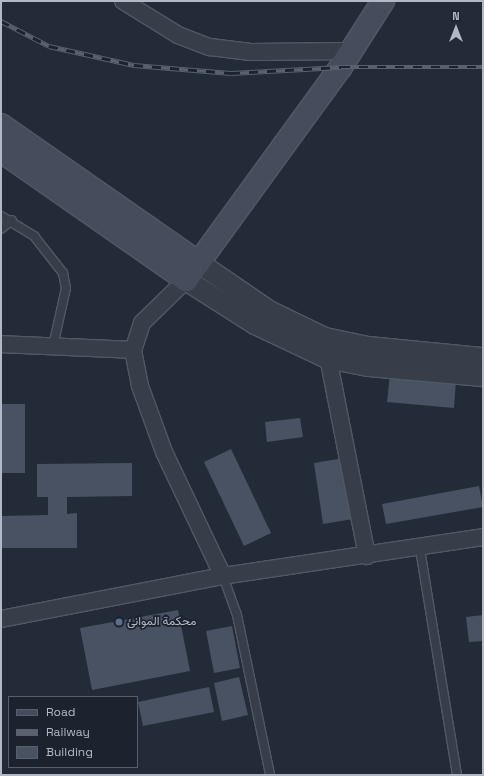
<!DOCTYPE html>
<meta charset="utf-8">
<style>
body{margin:0}
#map{position:relative;width:484px;height:776px;overflow:hidden;background:#232b39;font-family:"Space Grotesk",Vazirmatn,sans-serif}
div>[style]{position:absolute}
[style*='--x']{left:calc(var(--x)*1px);top:calc(var(--y)*1px);width:calc(var(--w)*1px);rotate:calc(var(--a)*1deg)}
.building>*{inset:0;background:#495263}
.roads{filter:drop-shadow(1px 0 #525864) drop-shadow(-1px 0 #525864) drop-shadow(0 1px #525864) drop-shadow(0 -1px #525864)}
.service>*{height:8px;margin:-4px;padding:0 4px;transform-origin:4px;border-radius:4px;background:#373e49}
.minor>*{height:16px;margin:-8px;padding:0 8px;transform-origin:8px;border-radius:8px;background:#373e49}
.tertiary>*{height:20px;margin:-10px;padding:0 10px;transform-origin:10px;border-radius:10px;background:#373e49}
.secondary>*{height:22px;margin:-11px;padding:0 11px;transform-origin:11px;border-radius:11px;background:#454d5c}
.rail>*{height:4.5px;margin-top:-2.25px;transform-origin:0;background:repeating-linear-gradient(90deg,#1c232e 0 9px,#596170 0 18px);box-sizing:border-box;border-block:1px solid #596170}
.dots>*{width:11px;height:11px;translate:-50% -50%;box-sizing:border-box;border:2px solid #1c232e;border-radius:50%}
span{translate:-50% -50%;white-space:nowrap;text-align:center;line-height:1.15;-webkit-text-stroke:3.5px #1c232e;paint-order:stroke}
.poi-label{font-size:12px;color:#b2b8c5}
.left{translate:0 -50%;text-align:left}
.frame{position:absolute;inset:0;border:2px solid #b2b8c5;pointer-events:none}
.legend{position:absolute;left:8px;top:696px;width:130px;height:72px;box-sizing:border-box;background:#1c232e;border:1px solid #585f6a;margin:0;padding:5px 7px;list-style:none;font-size:12px;color:#b2b8c5}
.legend li{display:flex;align-items:center;gap:8px;height:20px}
.legend b{width:20px;border:1px solid #585f6a}
.north{position:absolute;left:436px;top:8px;width:40px;height:40px;-webkit-text-stroke:3px #1c232e;paint-order:stroke;rotate:0deg;font-size:11px;font-weight:700;line-height:16px;text-align:center;color:#b2b8c5}
.north::after{content:'';display:block;margin:auto;width:14px;height:18px;background:#b2b8c5;clip-path:polygon(50% 0,100% 100%,50% 72%,0 100%)}
</style>
<div id="map">
<div class="building">
<i style="clip-path:polygon(390px 374px,456px 379px,454px 408px,387px 402px)"></i>
<i style="clip-path:polygon(1px 404px,25px 404px,25px 473px,1px 473px)"></i>
<i style="clip-path:polygon(300px 418px,303px 437px,267px 442px,265px 422px)"></i>
<i style="clip-path:polygon(231px 449px,271px 533px,244px 546px,204px 462px)"></i>
<i style="clip-path:polygon(344px 458px,353px 519px,323px 524px,314px 463px)"></i>
<i style="clip-path:polygon(132px 463px,132px 496px,67px 497px,67px 514px,77px 513px,77px 548px,1px 548px,1px 516px,48px 515px,48px 497px,37px 497px,37px 464px)"></i>
<i style="clip-path:polygon(479px 486px,483px 507px,386px 524px,382px 504px)"></i>
<i style="clip-path:polygon(178px 610px,190px 671px,92px 690px,80px 628px)"></i>
<i style="clip-path:polygon(483px 615px,483px 641px,469px 642px,466px 617px)"></i>
<i style="clip-path:polygon(232px 626px,240px 668px,214px 673px,206px 631px)"></i>
<i style="clip-path:polygon(239px 677px,248px 715px,222px 721px,214px 683px)"></i>
<i style="clip-path:polygon(209px 687px,214px 712px,143px 726px,138px 702px)"></i>
</div>
<div class="roads">
<div class="service">
<i style="--x:1;--y:216;--w:39;--a:31"></i>
<i style="--x:34;--y:236;--w:47;--a:51.9"></i>
<i style="--x:63;--y:273;--w:15;--a:79"></i>
<i style="--x:66;--y:288;--w:59;--a:102.6"></i>
<i style="--x:1;--y:229;--w:14;--a:-39"></i>
<i style="--x:420;--y:549;--w:229;--a:80.7"></i>
<i style="--x:223;--y:576;--w:41;--a:70.3"></i>
<i style="--x:237;--y:615;--w:163;--a:78.3"></i>
</div>
<div class="minor">
<i style="--x:123;--y:1;--w:65;--a:31.7"></i>
<i style="--x:178;--y:35;--w:34;--a:21"></i>
<i style="--x:210;--y:47;--w:41;--a:7"></i>
<i style="--x:251;--y:52;--w:100;--a:-0.6"></i>
<i style="--x:186;--y:280;--w:62;--a:135.7"></i>
<i style="--x:142;--y:323;--w:28;--a:108"></i>
<i style="--x:133;--y:350;--w:37;--a:79"></i>
<i style="--x:140;--y:386;--w:70;--a:70"></i>
<i style="--x:164;--y:452;--w:137;--a:64.6"></i>
<i style="--x:223;--y:576;--w:263;--a:-8.5"></i>
<i style="--x:1;--y:344;--w:132;--a:2.6"></i>
<i style="--x:326;--y:347;--w:213;--a:78.9"></i>
<i style="--x:1;--y:619;--w:226;--a:-11"></i>
</div>
<div class="tertiary">
<i style="--x:199;--y:263;--w:85;--a:34.4"></i>
<i style="--x:269;--y:311;--w:62;--a:25.7"></i>
<i style="--x:325;--y:338;--w:44;--a:11.8"></i>
<i style="--x:368;--y:347;--w:116;--a:5.5"></i>
<i style="--x:186;--y:280;--w:82;--a:32.5"></i>
<i style="--x:255;--y:324;--w:80;--a:25.3"></i>
<i style="--x:327;--y:358;--w:43;--a:10.8"></i>
<i style="--x:369;--y:366;--w:114;--a:5"></i>
</div>
<div class="secondary">
<i style="--x:1;--y:125;--w:241;--a:34.9"></i>
<i style="--x:1;--y:151;--w:226;--a:34.9"></i>
<i style="--x:186;--y:280;--w:263;--a:-54"></i>
<i style="--x:341;--y:67;--w:78;--a:-57.5"></i>
</div>
</div>
<div class="rail">
<i style="--x:1;--y:21;--w:54;--a:27.5"></i>
<i style="--x:49;--y:46;--w:87;--a:12.6"></i>
<i style="--x:134;--y:65;--w:97;--a:4.7"></i>
<i style="--x:231;--y:73;--w:110;--a:-3.1"></i>
<i style="--x:341;--y:67;--w:142;--a:0"></i>
</div>
<div class="dots">
<i style="left:119px;top:622px;background:#5c6f8a"></i>
</div>
<div class="poi-label">
<span class="left" style="left:127px;top:622px">محكمة الموانئ</span>
</div>
<div class="frame"></div>
<ul class="legend">
<li><b style="height:5px;background:#454d5c"></b>Road</li>
<li><b style="height:5px;background:#596170"></b>Railway</li>
<li><b style="height:11px;background:#495263"></b>Building</li>
</ul>
<div class="north">N</div>
</div>
